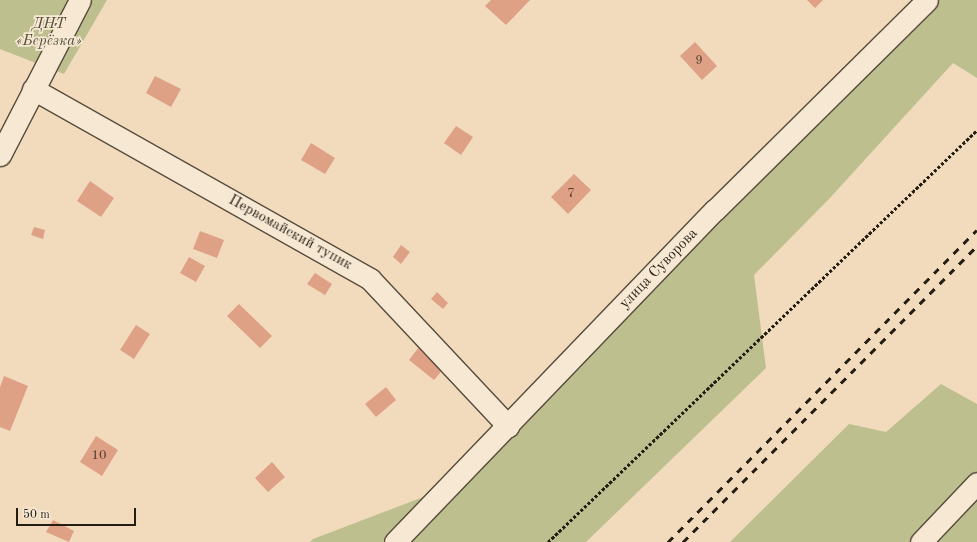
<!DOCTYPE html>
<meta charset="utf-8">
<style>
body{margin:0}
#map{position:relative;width:977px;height:542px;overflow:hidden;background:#f1dbbc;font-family:"Old Standard TT",serif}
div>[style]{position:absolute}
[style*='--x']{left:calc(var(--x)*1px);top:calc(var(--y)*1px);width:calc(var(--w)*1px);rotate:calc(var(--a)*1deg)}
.green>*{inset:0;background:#bdbf8e}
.building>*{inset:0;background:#dfa186}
.path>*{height:2.5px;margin-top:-1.25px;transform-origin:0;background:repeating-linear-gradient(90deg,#241d13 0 3px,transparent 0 5px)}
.roads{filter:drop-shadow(1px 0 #574c3d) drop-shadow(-1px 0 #574c3d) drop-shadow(0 1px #574c3d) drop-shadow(0 -1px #574c3d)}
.minor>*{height:21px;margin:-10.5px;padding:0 10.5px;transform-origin:10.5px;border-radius:10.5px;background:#f6e8d3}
.rail>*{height:3px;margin-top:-1.5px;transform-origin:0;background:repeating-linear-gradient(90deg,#241d13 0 7px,transparent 0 14px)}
span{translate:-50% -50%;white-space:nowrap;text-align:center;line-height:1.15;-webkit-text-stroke:3.5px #f6e8d3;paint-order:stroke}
.number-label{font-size:13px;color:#533e30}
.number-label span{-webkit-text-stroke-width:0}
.park-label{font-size:15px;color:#524e38;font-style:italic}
.street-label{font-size:15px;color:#241d13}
.scale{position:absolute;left:16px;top:508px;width:120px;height:18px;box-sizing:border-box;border:2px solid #241d13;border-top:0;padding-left:5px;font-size:12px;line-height:14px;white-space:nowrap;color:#241d13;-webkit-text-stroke:3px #f6e8d3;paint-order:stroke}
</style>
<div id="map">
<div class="green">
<i style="clip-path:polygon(0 0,107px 0,64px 74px,0 49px)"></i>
<i style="clip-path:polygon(935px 0,977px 0,977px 78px,953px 63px,829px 199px,754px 275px,766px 368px,586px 542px,310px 542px,313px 539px,439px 491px)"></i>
<i style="clip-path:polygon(941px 384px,977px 404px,977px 542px,730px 542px,849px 424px,886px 432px)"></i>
</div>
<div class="building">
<i style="clip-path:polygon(491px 0,530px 0,506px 25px,485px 6px)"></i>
<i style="clip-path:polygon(807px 0,823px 0,815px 8px)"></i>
<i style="clip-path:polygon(695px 42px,717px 66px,702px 80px,680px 56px)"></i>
<i style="clip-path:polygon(155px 76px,181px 89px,171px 107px,146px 93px)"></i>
<i style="clip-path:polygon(456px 126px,473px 137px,461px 155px,444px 143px)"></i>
<i style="clip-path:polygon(311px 143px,335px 158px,325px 174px,301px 160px)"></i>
<i style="clip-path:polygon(574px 174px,591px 190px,568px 214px,551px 197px)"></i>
<i style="clip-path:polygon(90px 181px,114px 198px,101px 217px,77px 201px)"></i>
<i style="clip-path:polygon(34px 227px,45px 230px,43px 239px,31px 235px)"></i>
<i style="clip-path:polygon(200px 231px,224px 240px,217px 258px,193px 249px)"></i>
<i style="clip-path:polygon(401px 245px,410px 252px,401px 264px,393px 257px)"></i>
<i style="clip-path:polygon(189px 257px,205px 266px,196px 282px,180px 273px)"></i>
<i style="clip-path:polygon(315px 273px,332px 284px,325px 295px,307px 284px)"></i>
<i style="clip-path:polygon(437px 292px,448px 303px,443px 309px,431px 299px)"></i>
<i style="clip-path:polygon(239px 304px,272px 336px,260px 348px,227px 316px)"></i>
<i style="clip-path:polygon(136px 325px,150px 334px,134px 359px,120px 350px)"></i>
<i style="clip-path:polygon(419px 347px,444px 368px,434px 380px,409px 360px)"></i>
<i style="clip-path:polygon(4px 376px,28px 386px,10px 431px,0 427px,0 387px)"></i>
<i style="clip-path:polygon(386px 387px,396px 400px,376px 417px,365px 404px)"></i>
<i style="clip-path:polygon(96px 436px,118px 450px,102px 476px,80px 462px)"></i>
<i style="clip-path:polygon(272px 462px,285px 477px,268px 492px,255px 478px)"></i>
<i style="clip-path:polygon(53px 520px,74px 531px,69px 542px,46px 532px)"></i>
</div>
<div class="path">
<i style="--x:548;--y:542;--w:595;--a:-43.84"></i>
</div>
<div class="roads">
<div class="minor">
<i style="--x:33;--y:89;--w:387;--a:29.4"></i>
<i style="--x:370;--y:279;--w:202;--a:46.8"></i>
<i style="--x:0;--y:155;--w:174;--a:-62.7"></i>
<i style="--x:395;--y:542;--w:461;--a:-46.1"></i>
<i style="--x:715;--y:210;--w:298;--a:-44.7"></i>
<i style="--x:921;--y:542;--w:81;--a:-46.5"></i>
</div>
</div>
<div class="rail">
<i style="--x:668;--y:542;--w:439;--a:-45.3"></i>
<i style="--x:683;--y:542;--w:417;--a:-45.2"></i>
</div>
<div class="number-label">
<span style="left:699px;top:61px">9</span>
<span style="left:571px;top:194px">7</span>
<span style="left:99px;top:456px">10</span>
</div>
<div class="park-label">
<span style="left:49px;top:33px">ДНТ<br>«Берёзка»</span>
</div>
<div class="street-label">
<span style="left:290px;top:233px;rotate:29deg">Первомайский тупик</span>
<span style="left:659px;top:269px;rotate:-46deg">улица Суворова</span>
</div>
<div class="scale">50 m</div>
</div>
